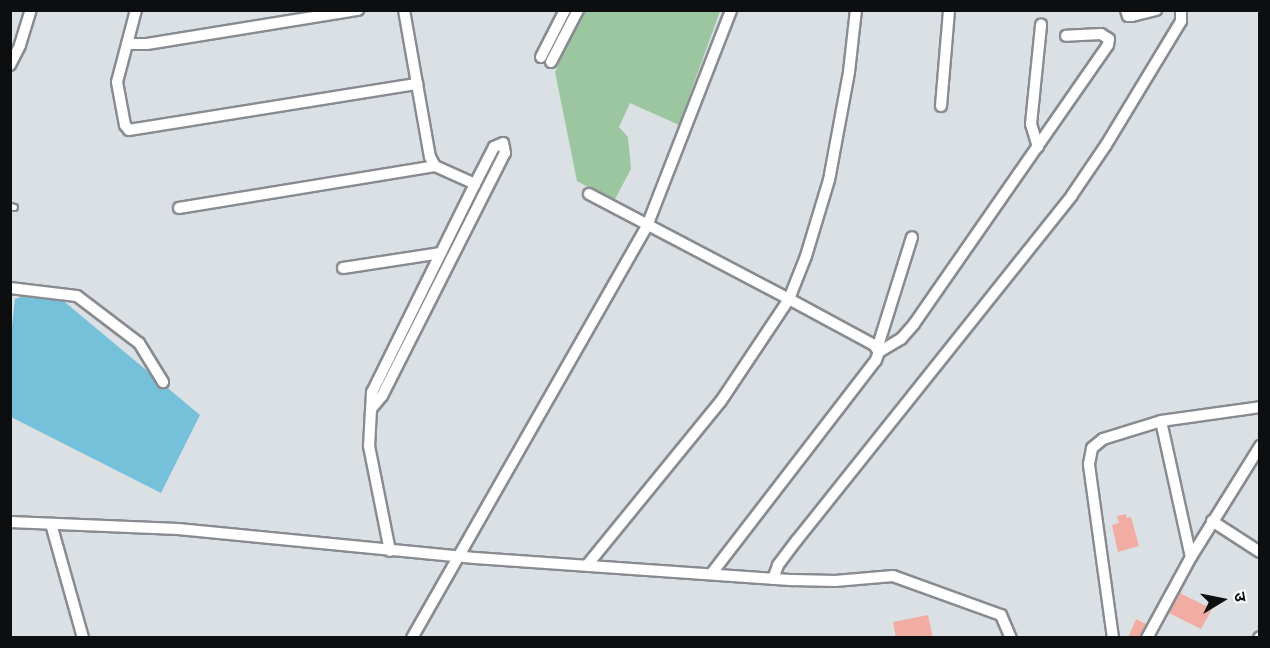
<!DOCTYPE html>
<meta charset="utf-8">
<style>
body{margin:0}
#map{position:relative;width:1270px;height:648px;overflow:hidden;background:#dbe0e5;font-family:Cabin,"Noto Sans Devanagari",sans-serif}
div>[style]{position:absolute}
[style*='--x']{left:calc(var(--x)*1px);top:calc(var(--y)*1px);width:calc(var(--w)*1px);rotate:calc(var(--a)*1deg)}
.green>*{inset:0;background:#9cc69f}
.water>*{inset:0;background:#75c1d9}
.building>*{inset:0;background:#f1ada3}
.roads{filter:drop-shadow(2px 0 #888c91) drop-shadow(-2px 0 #888c91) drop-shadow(0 2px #888c91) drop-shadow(0 -2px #888c91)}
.service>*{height:5px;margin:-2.5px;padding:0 2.5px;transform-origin:2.5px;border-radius:2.5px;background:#fff}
.minor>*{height:10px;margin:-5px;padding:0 5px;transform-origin:5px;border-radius:5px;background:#fff}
span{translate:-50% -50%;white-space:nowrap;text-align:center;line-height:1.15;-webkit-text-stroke:6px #fff;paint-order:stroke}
.frame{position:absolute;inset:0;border:12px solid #0c0e0f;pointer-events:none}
.north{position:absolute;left:1192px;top:570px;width:60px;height:60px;-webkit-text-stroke:4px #fff;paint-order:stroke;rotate:80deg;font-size:16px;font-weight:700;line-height:24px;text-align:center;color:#0c0e0f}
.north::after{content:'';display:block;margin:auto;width:21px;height:27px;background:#0c0e0f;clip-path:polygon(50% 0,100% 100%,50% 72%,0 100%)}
</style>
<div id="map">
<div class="green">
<i style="clip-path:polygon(583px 11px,720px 11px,679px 125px,630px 103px,619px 127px,628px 137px,631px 169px,614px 201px,577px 181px,555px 72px)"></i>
</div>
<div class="water">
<i style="clip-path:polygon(48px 288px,200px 415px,161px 493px,11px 417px,10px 345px,15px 299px)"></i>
</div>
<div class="building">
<i style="clip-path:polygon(1126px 514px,1127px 518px,1131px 517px,1139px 546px,1118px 552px,1112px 525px,1119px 523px,1117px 516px)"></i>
<i style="clip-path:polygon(1180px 593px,1212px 609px,1201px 629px,1169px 613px)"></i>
<i style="clip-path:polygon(928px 615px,933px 638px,896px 638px,893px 622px)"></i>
<i style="clip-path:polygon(1136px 619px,1146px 624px,1140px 638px,1128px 638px)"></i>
</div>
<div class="roads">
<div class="service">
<i style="--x:10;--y:206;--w:4;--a:14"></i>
</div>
<div class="minor">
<i style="--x:136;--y:10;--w:74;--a:104.8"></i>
<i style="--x:117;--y:82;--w:44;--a:79.5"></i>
<i style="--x:125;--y:125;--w:6;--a:51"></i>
<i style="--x:129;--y:130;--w:292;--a:-9.1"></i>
<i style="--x:404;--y:10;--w:149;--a:80"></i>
<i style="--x:430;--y:157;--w:10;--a:61"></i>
<i style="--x:435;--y:166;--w:44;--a:24.2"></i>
<i style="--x:1126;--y:10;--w:6;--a:72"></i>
<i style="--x:1128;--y:16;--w:4;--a:0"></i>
<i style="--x:1132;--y:16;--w:25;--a:-14"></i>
<i style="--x:127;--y:44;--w:20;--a:0"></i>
<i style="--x:147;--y:44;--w:214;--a:-9.2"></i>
<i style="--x:541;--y:57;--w:53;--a:-62.9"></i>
<i style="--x:551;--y:62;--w:59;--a:-62.6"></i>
<i style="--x:10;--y:65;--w:22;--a:-63"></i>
<i style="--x:20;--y:45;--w:37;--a:-73"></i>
<i style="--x:941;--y:106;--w:96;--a:-85.2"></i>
<i style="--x:1038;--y:147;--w:24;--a:-107"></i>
<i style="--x:1031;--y:124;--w:100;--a:-84.2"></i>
<i style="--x:589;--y:194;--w:226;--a:27.7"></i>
<i style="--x:789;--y:299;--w:97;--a:28.4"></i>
<i style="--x:874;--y:345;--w:9;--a:54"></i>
<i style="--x:879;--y:352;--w:9;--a:111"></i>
<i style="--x:876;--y:360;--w:269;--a:127.6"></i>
<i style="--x:179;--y:208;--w:259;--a:-9.3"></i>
<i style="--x:343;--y:268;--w:99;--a:-8.7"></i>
<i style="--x:10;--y:288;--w:67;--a:6.8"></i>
<i style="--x:77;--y:296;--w:78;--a:37.2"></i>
<i style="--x:139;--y:343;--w:46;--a:58.4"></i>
<i style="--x:877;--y:349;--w:117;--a:-72.6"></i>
<i style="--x:879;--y:352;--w:26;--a:-31"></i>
<i style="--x:901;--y:339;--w:20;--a:-49"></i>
<i style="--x:914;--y:324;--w:340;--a:-55.2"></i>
<i style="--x:1108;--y:45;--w:6;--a:-81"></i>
<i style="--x:1109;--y:39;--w:9;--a:-148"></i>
<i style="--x:1101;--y:34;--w:35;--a:177"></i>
<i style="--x:371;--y:409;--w:17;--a:-50"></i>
<i style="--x:382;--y:396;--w:272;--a:-63.2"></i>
<i style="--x:505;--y:153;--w:10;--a:-101"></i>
<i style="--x:503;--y:143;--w:10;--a:156"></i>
<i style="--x:494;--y:147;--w:42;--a:117.2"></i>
<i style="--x:475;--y:184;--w:232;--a:116.3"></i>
<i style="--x:372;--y:392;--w:17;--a:93"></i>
<i style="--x:371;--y:409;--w:37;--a:93"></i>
<i style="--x:369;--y:446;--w:107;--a:78.7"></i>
<i style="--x:1161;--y:421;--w:139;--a:77.6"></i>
<i style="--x:1212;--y:521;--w:57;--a:32.9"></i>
<i style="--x:10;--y:522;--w:168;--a:2.4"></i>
<i style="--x:178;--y:529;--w:298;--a:5.6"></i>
<i style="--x:475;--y:558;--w:319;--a:4"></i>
<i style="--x:793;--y:580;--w:42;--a:1.4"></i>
<i style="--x:835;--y:581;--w:58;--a:-4.9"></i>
<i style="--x:893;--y:576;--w:115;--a:19.9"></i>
<i style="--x:1001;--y:615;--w:25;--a:67"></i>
<i style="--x:51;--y:524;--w:118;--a:74.3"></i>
<i style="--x:588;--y:564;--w:210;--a:-50.8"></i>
<i style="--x:721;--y:401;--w:123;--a:-56.3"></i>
<i style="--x:789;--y:299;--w:46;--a:-68.4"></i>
<i style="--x:806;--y:256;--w:79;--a:-73.2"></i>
<i style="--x:829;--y:180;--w:110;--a:-79.5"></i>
<i style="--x:849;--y:72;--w:62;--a:-83.6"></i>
<i style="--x:773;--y:579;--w:15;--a:-70"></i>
<i style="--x:778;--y:565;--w:31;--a:-53"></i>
<i style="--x:797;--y:540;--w:441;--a:-51.4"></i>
<i style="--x:1072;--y:195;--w:60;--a:-55.8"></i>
<i style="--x:1106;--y:145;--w:145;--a:-58.8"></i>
<i style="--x:1181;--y:21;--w:11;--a:-90"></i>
<i style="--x:412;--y:638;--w:474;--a:-60.3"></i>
<i style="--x:647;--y:226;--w:232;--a:-68.7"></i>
<i style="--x:1113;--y:638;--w:176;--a:-97.9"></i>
<i style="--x:1089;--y:464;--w:16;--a:-79"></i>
<i style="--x:1092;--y:448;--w:14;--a:-39"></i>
<i style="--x:1103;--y:439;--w:61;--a:-17.2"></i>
<i style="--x:1161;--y:421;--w:100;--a:-8"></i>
<i style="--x:1147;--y:638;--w:92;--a:-61.5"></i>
<i style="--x:1191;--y:557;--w:131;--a:-58.1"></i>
<i style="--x:1259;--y:638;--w:1;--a:-45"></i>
</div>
</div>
<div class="frame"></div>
<div class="north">उ</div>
</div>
